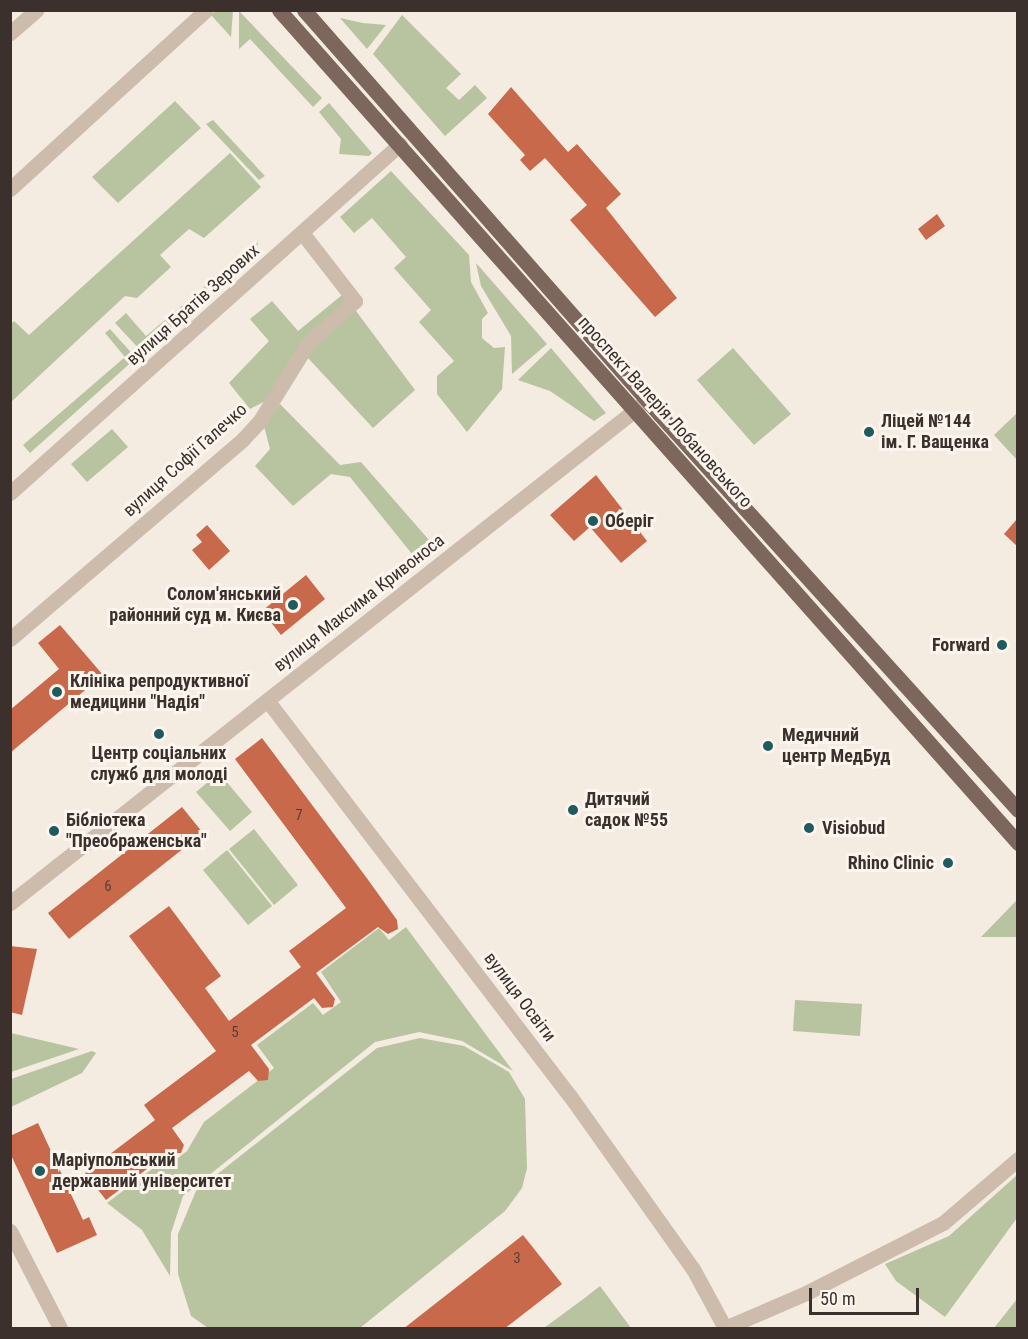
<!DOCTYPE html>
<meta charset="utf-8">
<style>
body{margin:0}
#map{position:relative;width:1028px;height:1339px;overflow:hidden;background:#f4ebe1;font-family:"Roboto Condensed",sans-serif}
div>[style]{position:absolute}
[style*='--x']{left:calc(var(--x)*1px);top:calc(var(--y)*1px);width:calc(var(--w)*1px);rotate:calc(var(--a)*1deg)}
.green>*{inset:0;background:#b8c4a0}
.building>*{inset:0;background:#c8694b}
.minor>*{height:15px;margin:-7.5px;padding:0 7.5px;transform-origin:7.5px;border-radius:7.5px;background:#cdbbac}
.major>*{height:15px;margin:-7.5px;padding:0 7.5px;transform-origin:7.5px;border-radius:7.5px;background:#7d675c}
.dots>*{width:16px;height:16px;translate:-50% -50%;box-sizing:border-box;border:3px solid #fbf5ee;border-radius:50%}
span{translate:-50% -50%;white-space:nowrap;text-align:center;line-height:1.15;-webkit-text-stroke:6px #fbf5ee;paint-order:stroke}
.number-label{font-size:15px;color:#5e3e33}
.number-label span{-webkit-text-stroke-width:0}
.street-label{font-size:18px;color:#3b302b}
.poi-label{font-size:18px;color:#3b302b;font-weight:700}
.left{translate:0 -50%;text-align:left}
.right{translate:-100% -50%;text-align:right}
.frame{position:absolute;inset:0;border:12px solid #3b302b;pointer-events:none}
.scale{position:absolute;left:809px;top:1288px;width:110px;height:27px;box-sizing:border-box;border:3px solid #3b302b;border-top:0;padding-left:8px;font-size:18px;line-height:21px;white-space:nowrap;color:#3b302b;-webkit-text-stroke:4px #fbf5ee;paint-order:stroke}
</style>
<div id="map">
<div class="green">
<i style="clip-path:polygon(216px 11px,233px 11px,231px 37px,211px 15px)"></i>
<i style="clip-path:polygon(239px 11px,322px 98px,313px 107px,250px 39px,239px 49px)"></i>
<i style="clip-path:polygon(402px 15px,461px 74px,446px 88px,459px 100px,475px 85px,487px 98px,445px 136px,373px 54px)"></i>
<i style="clip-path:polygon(340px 18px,363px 23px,386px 25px,367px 49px)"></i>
<i style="clip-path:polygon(175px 101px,201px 128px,118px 203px,92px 177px)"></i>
<i style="clip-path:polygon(329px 103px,372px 153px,369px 156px,339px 154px,341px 139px,319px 112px)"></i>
<i style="clip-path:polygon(213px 120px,265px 176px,259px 180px,206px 124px)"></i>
<i style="clip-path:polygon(230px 153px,261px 187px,204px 238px,189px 229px,160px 255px,171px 267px,137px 298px,125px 296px,11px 402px,11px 324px,14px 321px,29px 335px)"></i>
<i style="clip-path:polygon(391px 171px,469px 255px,471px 282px,488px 313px,482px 319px,482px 338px,494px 348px,505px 347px,502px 389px,467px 432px,437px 394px,437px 376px,454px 361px,419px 322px,431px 310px,394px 268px,406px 257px,372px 218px,354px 233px,340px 217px)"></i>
<i style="clip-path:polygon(258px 242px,256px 252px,143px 353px,115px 323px,126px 313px,146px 336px)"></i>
<i style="clip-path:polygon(476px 263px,547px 344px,512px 374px,511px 336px,481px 286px)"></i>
<i style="clip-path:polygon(342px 295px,348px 302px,267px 400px,250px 409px,229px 383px,269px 341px,250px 319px,272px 301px,298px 331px)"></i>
<i style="clip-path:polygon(353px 307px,415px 390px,373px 428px,308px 358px,315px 343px)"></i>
<i style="clip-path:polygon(110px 329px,136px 358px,30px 453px,23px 445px,125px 357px,105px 333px)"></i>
<i style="clip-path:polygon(551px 348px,606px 413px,594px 421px,550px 391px,518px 380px)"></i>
<i style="clip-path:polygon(733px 348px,791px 414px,754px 445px,697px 380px)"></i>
<i style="clip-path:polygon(280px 404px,340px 465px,361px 462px,429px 540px,412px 554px,350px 477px,331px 474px,293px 506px,255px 466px,270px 449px,264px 426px)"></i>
<i style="clip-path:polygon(1017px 413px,1017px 460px,994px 435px)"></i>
<i style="clip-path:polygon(112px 429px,128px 447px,87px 482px,71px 464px)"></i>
<i style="clip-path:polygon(219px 773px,252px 812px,230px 831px,196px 792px)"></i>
<i style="clip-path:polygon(254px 829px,298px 885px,274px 905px,229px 849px)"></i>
<i style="clip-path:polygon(227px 850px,272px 906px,248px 925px,203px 870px)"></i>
<i style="clip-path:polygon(1017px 900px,1017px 937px,981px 937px)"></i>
<i style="clip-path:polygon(406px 927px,513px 1071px,462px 1041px,419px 1032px,375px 1042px,183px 1196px,171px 1233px,170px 1276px,142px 1230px,107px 1203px,168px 1157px,178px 1158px,187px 1151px,204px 1122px,274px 1068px,257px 1045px,313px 1003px,323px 1015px,341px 1002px,321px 972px,379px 928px,389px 940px)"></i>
<i style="clip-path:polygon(795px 1000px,862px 1004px,860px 1036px,793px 1031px)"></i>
<i style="clip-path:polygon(11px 1033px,79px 1049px,11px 1072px)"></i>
<i style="clip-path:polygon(420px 1038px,464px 1046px,509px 1072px,525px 1099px,527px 1168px,522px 1188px,505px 1211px,360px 1328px,208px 1328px,191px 1316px,178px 1274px,178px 1234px,196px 1191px,377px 1048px)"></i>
<i style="clip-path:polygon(92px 1051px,96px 1053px,82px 1073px,11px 1107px,11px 1079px)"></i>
<i style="clip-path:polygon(1017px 1175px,1017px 1218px,945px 1317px,896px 1281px,885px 1264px,949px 1236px)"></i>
<i style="clip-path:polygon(600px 1286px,631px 1328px,544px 1328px,586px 1297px)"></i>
<i style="clip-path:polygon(1017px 1299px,1017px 1328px,994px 1328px)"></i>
</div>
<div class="building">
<i style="clip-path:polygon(511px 87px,568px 152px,577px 144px,621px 194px,606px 208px,677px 298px,655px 317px,570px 220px,587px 205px,545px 158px,530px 171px,520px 160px,525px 155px,488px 114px)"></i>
<i style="clip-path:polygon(937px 214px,945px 226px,926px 240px,918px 229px)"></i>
<i style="clip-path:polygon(596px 475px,647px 541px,621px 563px,590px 527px,574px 541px,550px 515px)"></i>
<i style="clip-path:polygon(1017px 519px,1017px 546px,1004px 534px)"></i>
<i style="clip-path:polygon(207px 525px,230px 551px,209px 570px,192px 550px,202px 542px,196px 535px)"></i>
<i style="clip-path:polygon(306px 575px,325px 599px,281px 635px,262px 611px)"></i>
<i style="clip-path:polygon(60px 625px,103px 675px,10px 753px,10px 710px,59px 669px,38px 643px)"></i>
<i style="clip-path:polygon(262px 738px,366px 877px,397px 920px,398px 929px,388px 934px,378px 927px,316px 973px,335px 999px,333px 1007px,322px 1008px,314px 998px,251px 1045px,269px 1069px,268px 1080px,258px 1081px,249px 1071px,172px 1128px,184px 1145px,181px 1153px,168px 1153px,106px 1200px,85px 1173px,155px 1120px,144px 1105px,216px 1051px,129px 936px,169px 906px,221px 976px,205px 988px,229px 1021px,301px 967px,289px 951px,346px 908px,235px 759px)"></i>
<i style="clip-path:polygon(182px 807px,203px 833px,69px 939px,48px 913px)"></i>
<i style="clip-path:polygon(10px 946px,37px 949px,22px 1015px,10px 1012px)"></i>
<i style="clip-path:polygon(38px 1123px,83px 1220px,89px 1217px,97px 1235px,57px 1253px,10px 1153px,10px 1136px)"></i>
<i style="clip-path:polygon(523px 1235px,562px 1284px,504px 1329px,403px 1329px)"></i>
</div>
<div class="minor">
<i style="--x:10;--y:33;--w:35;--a:-41"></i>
<i style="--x:10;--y:189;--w:265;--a:-42.4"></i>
<i style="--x:10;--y:493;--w:523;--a:-41.82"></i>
<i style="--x:10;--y:639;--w:307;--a:-40.6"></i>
<i style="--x:243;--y:439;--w:23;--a:-47"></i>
<i style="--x:259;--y:422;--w:93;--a:-58.2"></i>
<i style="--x:308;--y:343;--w:63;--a:-41.8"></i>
<i style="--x:355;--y:301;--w:85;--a:-127.8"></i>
<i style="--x:267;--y:700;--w:499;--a:52.6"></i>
<i style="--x:570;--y:1096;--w:212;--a:54.6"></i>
<i style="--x:693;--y:1269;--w:67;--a:61.5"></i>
<i style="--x:10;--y:903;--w:809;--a:-38.27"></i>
<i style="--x:10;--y:1231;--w:109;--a:62.7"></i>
<i style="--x:725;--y:1328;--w:88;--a:-23.4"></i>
<i style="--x:806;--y:1293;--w:154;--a:-27.1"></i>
<i style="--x:943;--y:1223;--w:99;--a:-40.5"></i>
</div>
<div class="major">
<i style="--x:279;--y:10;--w:1114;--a:48.42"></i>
<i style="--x:304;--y:10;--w:539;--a:48.68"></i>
<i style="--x:660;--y:415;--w:533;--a:47.81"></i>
</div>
<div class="dots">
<i style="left:869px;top:432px;background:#1f5a5e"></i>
<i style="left:593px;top:521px;background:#1f5a5e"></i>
<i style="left:293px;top:605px;background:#1f5a5e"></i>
<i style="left:1002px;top:645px;background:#1f5a5e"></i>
<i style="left:57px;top:692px;background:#1f5a5e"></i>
<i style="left:159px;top:734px;background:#1f5a5e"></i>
<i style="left:768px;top:746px;background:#1f5a5e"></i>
<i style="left:573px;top:810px;background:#1f5a5e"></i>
<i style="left:809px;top:828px;background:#1f5a5e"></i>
<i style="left:54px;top:831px;background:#1f5a5e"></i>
<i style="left:948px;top:863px;background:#1f5a5e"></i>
<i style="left:40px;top:1171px;background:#1f5a5e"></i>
</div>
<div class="number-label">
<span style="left:299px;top:816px">7</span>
<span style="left:108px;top:887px">6</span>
<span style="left:235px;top:1033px">5</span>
<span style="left:517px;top:1259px">3</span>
</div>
<div class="street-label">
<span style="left:193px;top:305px;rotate:-42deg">вулиця Братів Зерових</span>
<span style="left:665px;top:412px;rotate:48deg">проспект Валерія Лобановського</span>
<span style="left:185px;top:460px;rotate:-42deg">вулиця Софії Галечко</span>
<span style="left:359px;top:603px;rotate:-38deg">вулиця Максима Кривоноса</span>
<span style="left:520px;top:997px;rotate:53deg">вулиця Освіти</span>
</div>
<div class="poi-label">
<span class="left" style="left:881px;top:432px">Ліцей №144<br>ім. Г. Ващенка</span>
<span class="left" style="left:605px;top:521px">Оберіг</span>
<span class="right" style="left:281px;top:605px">Солом'янський<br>районний суд м. Києва</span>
<span class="right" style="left:990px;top:645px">Forward</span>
<span class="left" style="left:70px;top:692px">Клініка репродуктивної<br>медицини "Надія"</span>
<span class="left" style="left:782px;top:746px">Медичний<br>центр МедБуд</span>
<span style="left:159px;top:764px">Центр соціальних<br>служб для молоді</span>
<span class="left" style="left:585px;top:810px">Дитячий<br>садок №55</span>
<span class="left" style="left:66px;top:831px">Бібліотека<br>"Преображенська"</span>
<span class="left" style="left:822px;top:828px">Visiobud</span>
<span class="right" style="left:934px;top:863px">Rhino Clinic</span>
<span class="left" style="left:52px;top:1171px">Маріупольський<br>державний університет</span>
</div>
<div class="frame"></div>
<div class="scale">50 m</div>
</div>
